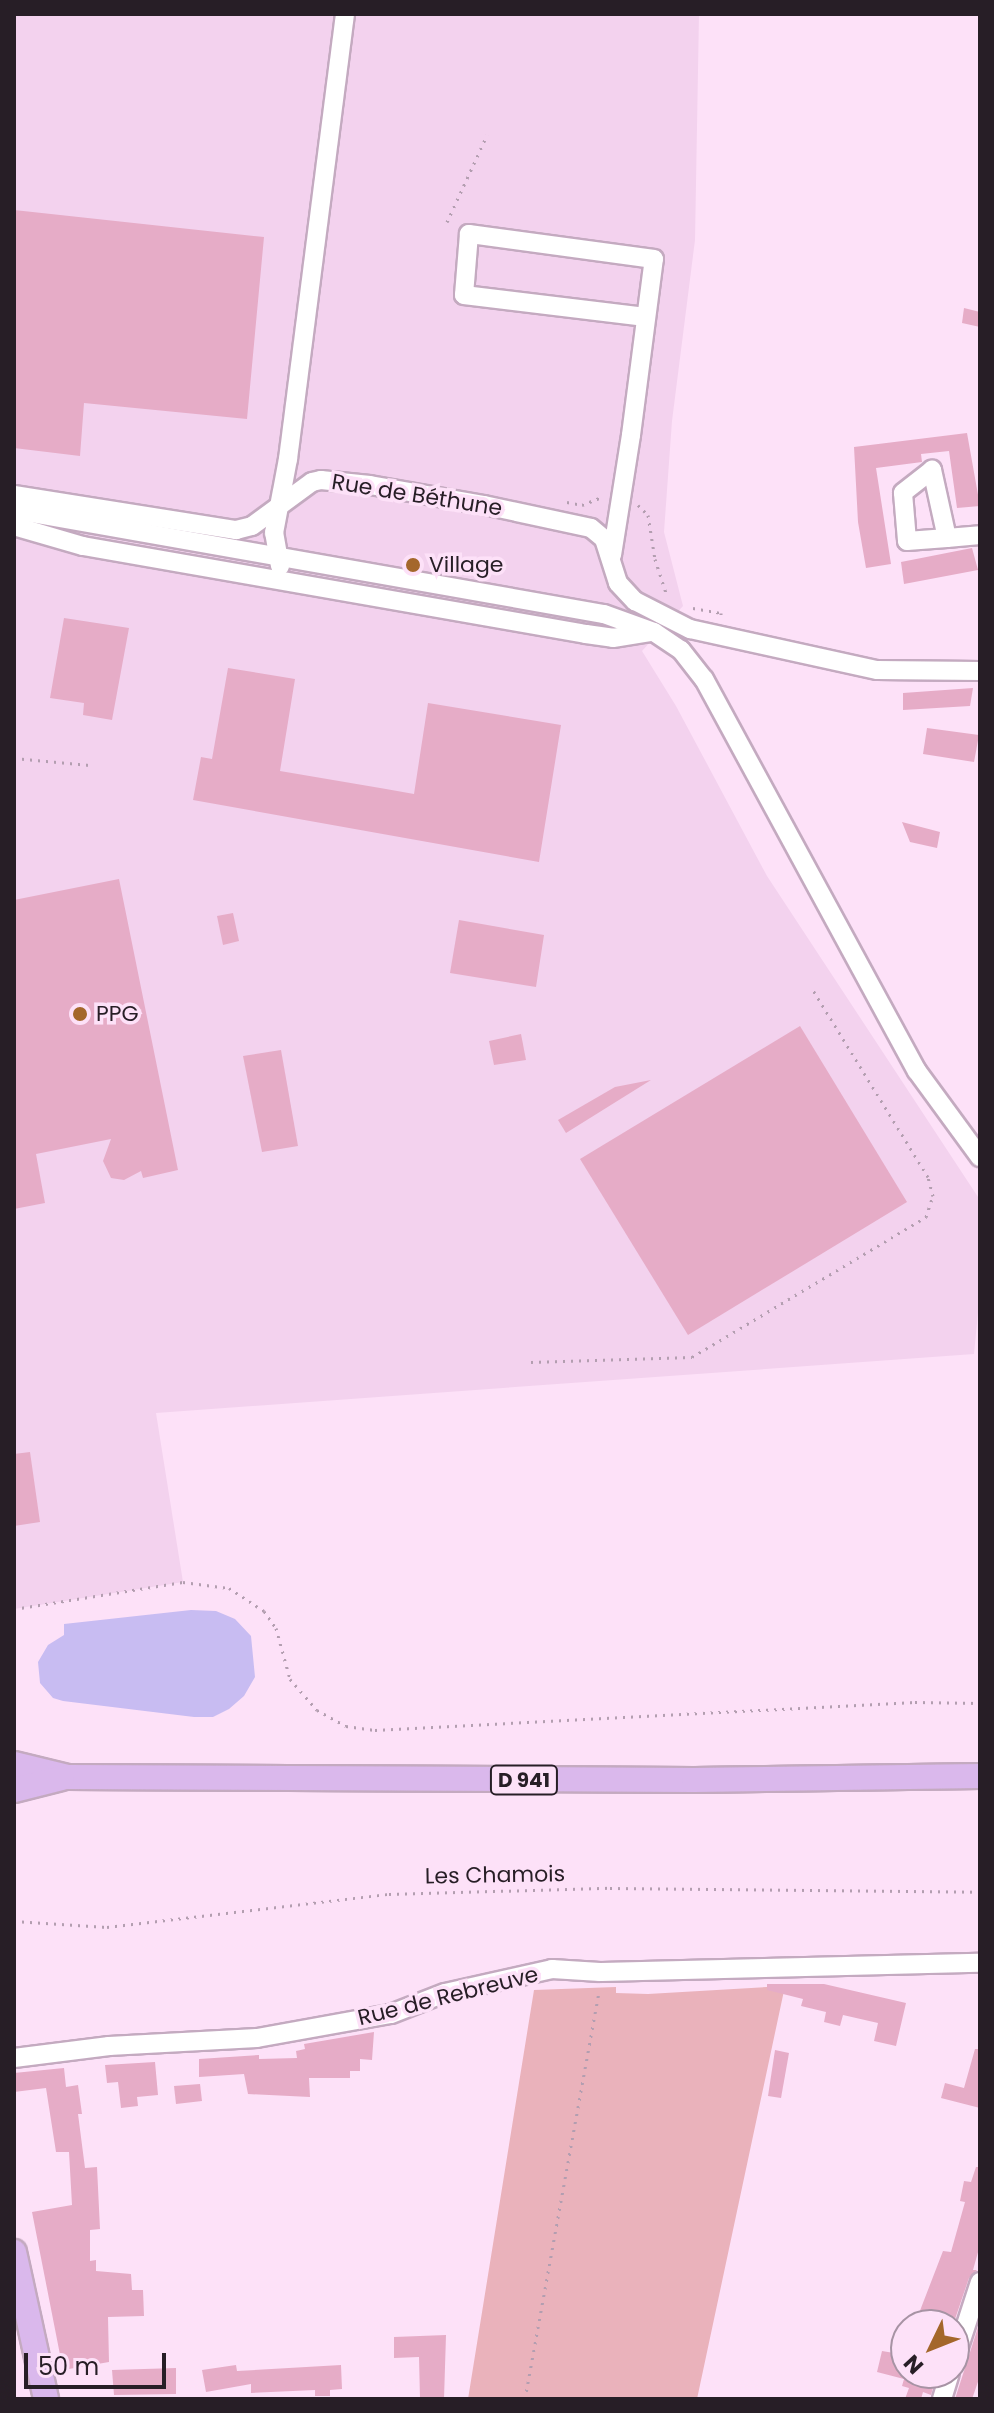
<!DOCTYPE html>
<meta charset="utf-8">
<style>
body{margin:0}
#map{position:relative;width:994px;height:2413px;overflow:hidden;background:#fde1f8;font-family:Poppins,sans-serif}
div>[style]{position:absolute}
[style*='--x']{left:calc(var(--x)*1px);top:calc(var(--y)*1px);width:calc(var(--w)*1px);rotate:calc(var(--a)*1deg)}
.built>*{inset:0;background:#f3d2ee}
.green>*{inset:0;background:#eab2bb}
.water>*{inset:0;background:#c8bcf2}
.building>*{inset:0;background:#e6acc7}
.path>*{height:3px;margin-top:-1.5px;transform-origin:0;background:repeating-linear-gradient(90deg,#b39eb0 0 2px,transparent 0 8px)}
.roads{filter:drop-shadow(2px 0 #c4aac0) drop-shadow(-2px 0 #c4aac0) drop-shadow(0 2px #c4aac0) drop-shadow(0 -2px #c4aac0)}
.minor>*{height:18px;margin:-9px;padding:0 9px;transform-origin:9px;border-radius:9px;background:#fff}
.major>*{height:24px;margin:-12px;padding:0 12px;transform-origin:12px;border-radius:12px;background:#dab8ec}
.dots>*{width:22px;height:22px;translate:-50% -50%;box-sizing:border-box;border:4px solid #fde1f8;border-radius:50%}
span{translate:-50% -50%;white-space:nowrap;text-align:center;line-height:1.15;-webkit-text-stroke:7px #fde1f8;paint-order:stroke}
.shield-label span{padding:2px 6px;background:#fde1f8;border:2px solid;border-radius:6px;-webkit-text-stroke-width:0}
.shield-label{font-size:20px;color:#271e26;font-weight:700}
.street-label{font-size:22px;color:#271e26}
.poi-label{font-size:22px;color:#271e26}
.left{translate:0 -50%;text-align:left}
.frame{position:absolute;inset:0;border:16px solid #271e26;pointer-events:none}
.north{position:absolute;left:890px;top:2309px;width:80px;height:80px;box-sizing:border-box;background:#fde1f8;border:2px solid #a793a4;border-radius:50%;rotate:227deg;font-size:22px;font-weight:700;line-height:32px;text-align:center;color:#271e26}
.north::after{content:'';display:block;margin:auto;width:28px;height:36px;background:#a4672b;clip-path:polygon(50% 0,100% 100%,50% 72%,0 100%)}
.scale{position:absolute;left:24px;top:2353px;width:142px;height:36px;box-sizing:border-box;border:4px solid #271e26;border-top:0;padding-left:10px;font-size:24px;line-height:28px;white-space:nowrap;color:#271e26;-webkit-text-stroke:6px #fde1f8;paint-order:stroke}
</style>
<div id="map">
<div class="built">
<i style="clip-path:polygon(14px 14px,699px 14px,695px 240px,672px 421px,664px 532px,683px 606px,642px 651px,676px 706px,767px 876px,980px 1200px,980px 1292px,974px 1354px,156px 1413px,183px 1582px,14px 1609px)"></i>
</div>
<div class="green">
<i style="clip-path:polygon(785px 1986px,697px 2399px,468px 2399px,534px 1990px,616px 1987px,616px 1993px,648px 1994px)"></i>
</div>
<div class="water">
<i style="clip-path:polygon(191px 1610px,216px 1611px,235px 1619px,251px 1636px,255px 1677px,244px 1696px,229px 1709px,213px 1717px,194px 1717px,63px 1701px,53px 1698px,40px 1683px,38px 1662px,48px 1645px,64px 1635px,64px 1624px)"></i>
</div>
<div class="building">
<i style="clip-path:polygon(14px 210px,264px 237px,247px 419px,84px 403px,80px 456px,14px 448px)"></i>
<i style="clip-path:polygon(964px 308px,980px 312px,980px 327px,962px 323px)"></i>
<i style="clip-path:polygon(967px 433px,980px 506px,957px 508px,949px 451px,921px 454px,922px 462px,876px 468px,891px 564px,866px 568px,858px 522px,854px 447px)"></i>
<i style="clip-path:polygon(972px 548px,978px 570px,904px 584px,901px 562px)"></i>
<i style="clip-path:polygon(64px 618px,129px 628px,112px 720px,83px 715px,84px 703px,50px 698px)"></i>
<i style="clip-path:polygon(228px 668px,295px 679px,280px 771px,386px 789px,414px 794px,428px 703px,561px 725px,539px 862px,193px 800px,201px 757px,212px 759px)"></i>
<i style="clip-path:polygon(973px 688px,970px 706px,903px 710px,903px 693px)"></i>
<i style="clip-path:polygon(927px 728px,979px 735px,974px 762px,923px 754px)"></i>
<i style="clip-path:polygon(902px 822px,940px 832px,937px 848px,910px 842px)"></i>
<i style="clip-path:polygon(119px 879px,178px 1170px,143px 1178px,141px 1171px,124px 1180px,111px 1178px,103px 1161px,111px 1139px,36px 1154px,45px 1203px,14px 1209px,14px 900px)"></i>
<i style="clip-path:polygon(233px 913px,239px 941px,223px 945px,217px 916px)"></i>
<i style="clip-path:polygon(459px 920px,544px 935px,536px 987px,450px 973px)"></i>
<i style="clip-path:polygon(800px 1026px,907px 1202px,688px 1335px,580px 1159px)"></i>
<i style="clip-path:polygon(521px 1034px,526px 1060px,494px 1065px,489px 1041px)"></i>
<i style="clip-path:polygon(281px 1050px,298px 1146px,262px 1152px,243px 1056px)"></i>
<i style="clip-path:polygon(651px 1080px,566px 1133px,558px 1120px,615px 1087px)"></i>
<i style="clip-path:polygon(30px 1452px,40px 1522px,14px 1526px,14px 1454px)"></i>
<i style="clip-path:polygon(767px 1984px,824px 1984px,906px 2003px,896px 2046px,874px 2041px,878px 2023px,843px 2015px,840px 2026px,824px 2022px,826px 2012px,801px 2006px,803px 1999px,767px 1990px)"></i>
<i style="clip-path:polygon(374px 2032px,372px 2060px,360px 2059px,360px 2071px,350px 2071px,350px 2078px,309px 2078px,310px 2097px,248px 2094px,244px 2074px,199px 2077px,199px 2059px,259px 2055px,259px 2059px,297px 2058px,296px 2051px,305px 2049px,304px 2044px)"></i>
<i style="clip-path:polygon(975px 2049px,980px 2049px,980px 2108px,941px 2098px,945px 2083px,964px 2088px)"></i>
<i style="clip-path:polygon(775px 2050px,789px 2053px,781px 2098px,768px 2096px)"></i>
<i style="clip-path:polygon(155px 2062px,158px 2095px,137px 2097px,138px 2106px,121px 2108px,118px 2082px,107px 2083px,105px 2065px)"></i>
<i style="clip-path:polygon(64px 2068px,66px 2087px,78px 2085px,82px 2114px,78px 2114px,85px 2168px,97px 2167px,100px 2229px,90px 2230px,90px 2261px,96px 2260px,96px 2271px,131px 2274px,132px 2290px,143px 2290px,144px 2316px,108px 2317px,109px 2362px,63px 2370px,32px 2212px,72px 2205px,69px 2152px,56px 2152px,46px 2088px,14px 2092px,14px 2073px)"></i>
<i style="clip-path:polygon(200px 2084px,202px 2101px,176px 2104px,174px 2086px)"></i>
<i style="clip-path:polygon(976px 2167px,980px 2167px,980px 2245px,973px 2270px,977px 2270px,969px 2278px,953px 2325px,916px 2321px,943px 2251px,951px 2252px,965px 2202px,960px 2201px,964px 2181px,971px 2182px)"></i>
<i style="clip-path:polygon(980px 2321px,980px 2376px,972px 2399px,955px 2399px)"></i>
<i style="clip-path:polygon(446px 2335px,444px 2399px,420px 2399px,419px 2357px,394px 2358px,394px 2337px)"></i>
<i style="clip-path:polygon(882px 2351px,906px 2355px,906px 2373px,937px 2373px,931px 2395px,923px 2392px,921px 2399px,905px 2399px,909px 2388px,902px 2386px,904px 2379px,877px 2372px)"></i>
<i style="clip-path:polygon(236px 2365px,237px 2371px,341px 2365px,342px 2389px,330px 2390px,330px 2396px,315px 2396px,315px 2390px,251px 2393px,251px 2384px,206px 2392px,202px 2370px)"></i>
<i style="clip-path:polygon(176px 2368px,176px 2394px,114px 2395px,112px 2370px)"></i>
</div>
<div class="path">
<i style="--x:447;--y:222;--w:96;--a:-65.3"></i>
<i style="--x:567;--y:502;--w:15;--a:11"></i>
<i style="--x:582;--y:505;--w:22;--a:-22"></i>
<i style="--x:638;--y:505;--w:14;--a:45"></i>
<i style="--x:648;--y:515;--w:45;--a:81"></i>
<i style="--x:655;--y:559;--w:38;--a:72"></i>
<i style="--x:693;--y:608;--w:28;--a:10"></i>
<i style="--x:721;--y:613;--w:3;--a:90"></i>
<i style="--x:14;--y:758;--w:76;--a:5.3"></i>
<i style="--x:531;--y:1362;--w:161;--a:-1.8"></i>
<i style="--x:692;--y:1357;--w:273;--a:-30.9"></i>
<i style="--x:926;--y:1217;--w:22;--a:-72"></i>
<i style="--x:933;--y:1196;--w:20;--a:-105"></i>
<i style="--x:928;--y:1177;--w:223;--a:-121.6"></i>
<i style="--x:14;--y:1609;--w:171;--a:-9.1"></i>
<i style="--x:183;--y:1582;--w:46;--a:7.4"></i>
<i style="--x:229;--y:1588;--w:42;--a:33.3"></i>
<i style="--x:264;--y:1611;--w:21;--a:55"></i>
<i style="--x:276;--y:1628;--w:53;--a:74.6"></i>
<i style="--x:290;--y:1679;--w:41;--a:48.9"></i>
<i style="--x:317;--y:1710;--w:33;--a:29"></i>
<i style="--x:346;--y:1726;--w:29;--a:8"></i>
<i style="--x:375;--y:1730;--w:541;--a:-2.97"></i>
<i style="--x:915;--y:1702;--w:65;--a:0.9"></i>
<i style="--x:14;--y:1921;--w:93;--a:3.7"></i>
<i style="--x:107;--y:1927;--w:284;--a:-6.7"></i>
<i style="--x:389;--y:1894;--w:221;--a:-1.6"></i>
<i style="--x:610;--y:1888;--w:370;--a:0.6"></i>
<i style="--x:525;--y:2399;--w:414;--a:-79.7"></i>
</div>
<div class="roads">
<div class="minor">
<i style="--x:14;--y:495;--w:225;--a:9"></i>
<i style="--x:236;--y:530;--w:16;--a:-14"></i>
<i style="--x:252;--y:526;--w:74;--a:-36.3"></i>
<i style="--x:312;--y:482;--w:9;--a:-13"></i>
<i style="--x:321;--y:480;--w:49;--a:5.8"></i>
<i style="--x:370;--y:485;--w:116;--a:10"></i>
<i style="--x:484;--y:505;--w:109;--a:12.1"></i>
<i style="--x:591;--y:528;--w:17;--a:40"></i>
<i style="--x:604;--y:539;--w:46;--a:72.3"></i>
<i style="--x:618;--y:583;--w:25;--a:47"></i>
<i style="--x:635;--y:601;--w:62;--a:27"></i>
<i style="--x:690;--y:629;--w:191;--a:12.4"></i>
<i style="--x:877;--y:670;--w:103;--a:0.6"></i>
<i style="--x:14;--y:510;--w:599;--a:10"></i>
<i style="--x:604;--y:614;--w:53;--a:19.8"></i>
<i style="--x:654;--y:632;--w:32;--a:34"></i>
<i style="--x:681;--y:650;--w:37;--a:52"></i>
<i style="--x:704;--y:679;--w:446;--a:61.5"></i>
<i style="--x:917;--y:1071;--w:107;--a:53.8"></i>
<i style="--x:14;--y:526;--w:72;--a:16.2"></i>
<i style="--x:83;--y:546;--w:511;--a:9.92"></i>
<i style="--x:586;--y:634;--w:27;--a:8"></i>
<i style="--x:613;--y:638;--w:39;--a:-9"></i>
<i style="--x:947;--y:538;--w:70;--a:-102.4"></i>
<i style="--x:932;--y:470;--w:37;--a:142"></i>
<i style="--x:903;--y:493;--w:48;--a:85.2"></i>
<i style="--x:907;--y:541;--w:40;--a:-4.3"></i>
<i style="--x:947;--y:538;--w:33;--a:-5"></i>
<i style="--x:612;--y:555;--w:121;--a:-81"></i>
<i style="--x:631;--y:435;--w:177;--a:-82.6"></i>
<i style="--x:654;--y:259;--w:187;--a:-172.3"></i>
<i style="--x:469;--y:234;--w:61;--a:94.7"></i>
<i style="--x:464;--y:295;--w:183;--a:6.9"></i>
<i style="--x:280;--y:566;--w:34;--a:-100"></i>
<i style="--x:274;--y:533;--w:75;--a:-79.3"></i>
<i style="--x:288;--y:459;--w:449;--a:-82.7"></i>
<i style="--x:14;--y:2058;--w:96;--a:-7.2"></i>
<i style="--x:109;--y:2046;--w:148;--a:-3.1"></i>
<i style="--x:257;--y:2038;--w:136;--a:-10.2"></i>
<i style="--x:391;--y:2014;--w:58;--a:-21.3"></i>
<i style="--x:445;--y:1993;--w:110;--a:-12.6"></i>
<i style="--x:552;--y:1969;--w:48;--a:3.6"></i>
<i style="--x:600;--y:1972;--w:380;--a:-1.4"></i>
<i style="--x:954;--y:2362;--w:84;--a:-72"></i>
<i style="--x:942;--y:2399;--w:27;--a:-73"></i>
</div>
<div class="major">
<i style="--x:14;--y:1764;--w:56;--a:13.5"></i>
<i style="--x:68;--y:1777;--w:626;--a:0.27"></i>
<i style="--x:694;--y:1780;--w:286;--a:-0.8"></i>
<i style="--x:14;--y:1790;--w:49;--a:-14"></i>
<i style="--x:14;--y:2252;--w:150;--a:77.7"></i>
</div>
</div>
<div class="dots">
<i style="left:413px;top:565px;background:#a4672b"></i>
<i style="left:80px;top:1014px;background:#a4672b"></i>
</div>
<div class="shield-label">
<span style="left:524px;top:1780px">D 941</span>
</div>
<div class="street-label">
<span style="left:417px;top:495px;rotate:9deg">Rue de Béthune</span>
<span style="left:495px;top:1875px;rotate:-1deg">Les Chamois</span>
<span style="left:448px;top:1996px;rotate:-14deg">Rue de Rebreuve</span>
</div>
<div class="poi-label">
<span class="left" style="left:429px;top:565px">Village</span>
<span class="left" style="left:96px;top:1014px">PPG</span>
</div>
<div class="frame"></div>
<div class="north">N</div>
<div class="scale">50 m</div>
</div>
